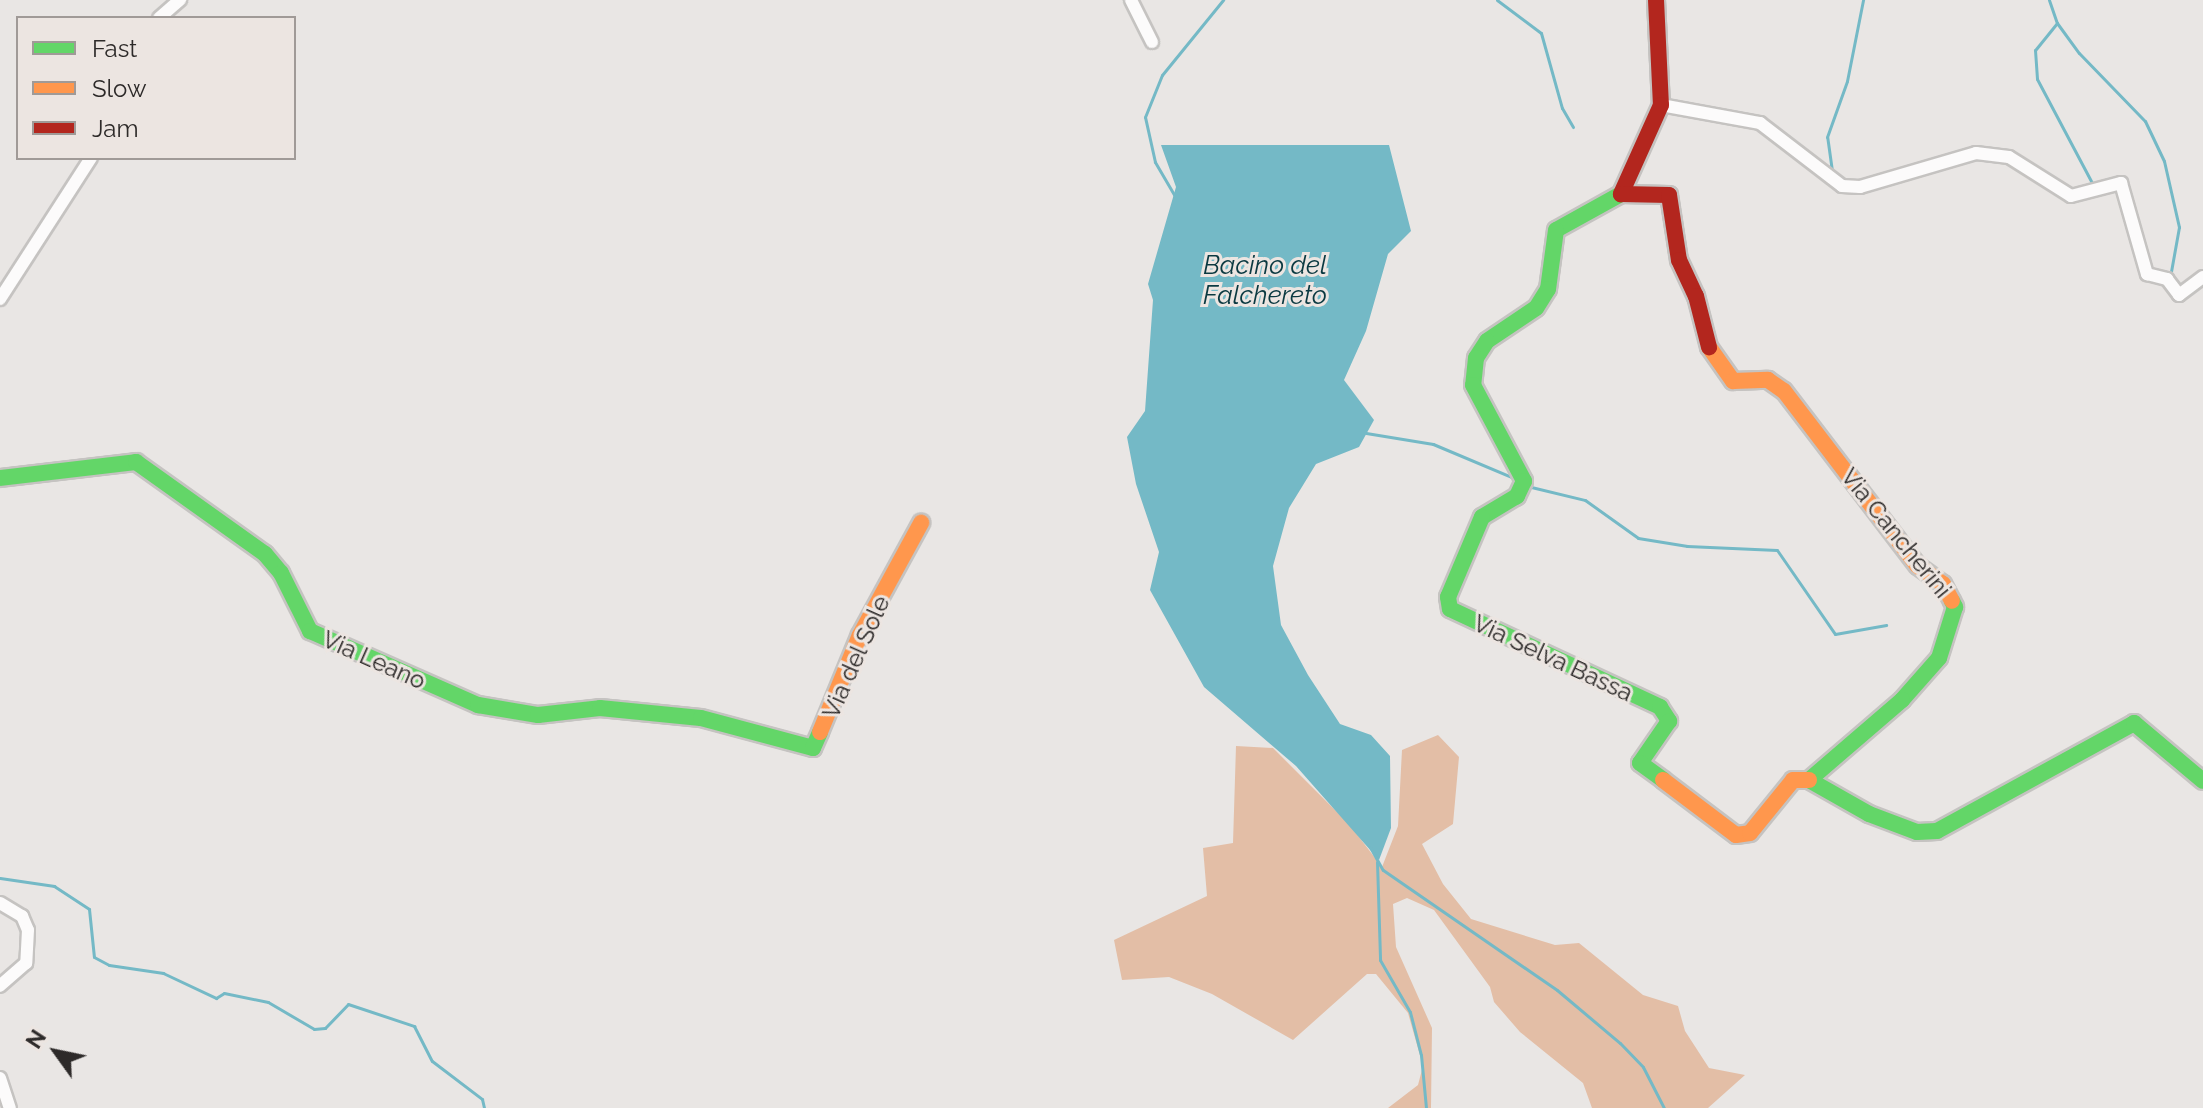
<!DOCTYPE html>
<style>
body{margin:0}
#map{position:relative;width:2203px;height:1108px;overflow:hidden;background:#e9e6e4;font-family:Raleway,sans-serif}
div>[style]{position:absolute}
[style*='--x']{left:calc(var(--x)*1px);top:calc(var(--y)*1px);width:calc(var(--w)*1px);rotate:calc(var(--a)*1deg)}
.forest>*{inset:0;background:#e3bea6}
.water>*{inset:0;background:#74b9c6}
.stream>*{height:3px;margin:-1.5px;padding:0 1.5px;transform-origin:1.5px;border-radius:1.5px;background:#74b9c6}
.roads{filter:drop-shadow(2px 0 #c5c3c1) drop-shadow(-2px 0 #c5c3c1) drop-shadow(0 2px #c5c3c1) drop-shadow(0 -2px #c5c3c1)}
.street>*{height:12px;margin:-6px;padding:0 6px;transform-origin:6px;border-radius:6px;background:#fcfbfb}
.fast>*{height:16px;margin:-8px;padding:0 8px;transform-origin:8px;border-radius:8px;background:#63d668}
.slow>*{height:16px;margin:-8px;padding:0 8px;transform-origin:8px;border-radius:8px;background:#ff974d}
.jam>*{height:16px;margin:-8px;padding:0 8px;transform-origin:8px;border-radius:8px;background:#b3261e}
span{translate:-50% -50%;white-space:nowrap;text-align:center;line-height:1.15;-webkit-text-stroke:6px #ece5e1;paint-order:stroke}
.street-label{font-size:24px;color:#2d2a29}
.water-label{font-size:26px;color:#0a3941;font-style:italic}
.legend{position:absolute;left:16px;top:16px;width:280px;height:144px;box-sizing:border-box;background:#ece5e1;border:2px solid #a09a97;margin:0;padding:10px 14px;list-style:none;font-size:24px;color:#2d2a29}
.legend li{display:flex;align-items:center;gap:16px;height:40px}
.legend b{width:40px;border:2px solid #a09a97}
.north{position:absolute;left:16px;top:1012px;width:80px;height:80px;-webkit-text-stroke:6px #ece5e1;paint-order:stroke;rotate:303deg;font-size:22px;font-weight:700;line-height:32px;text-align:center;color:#2d2a29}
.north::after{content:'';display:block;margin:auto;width:28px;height:36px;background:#2d2a29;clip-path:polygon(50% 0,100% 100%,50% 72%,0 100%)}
</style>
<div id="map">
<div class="forest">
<i style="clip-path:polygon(1438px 735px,1459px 757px,1453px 824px,1422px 844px,1443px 884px,1471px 919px,1555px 945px,1579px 943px,1643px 995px,1678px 1006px,1685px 1031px,1709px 1068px,1745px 1075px,1708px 1108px,1592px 1108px,1583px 1083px,1520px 1032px,1494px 1002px,1490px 987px,1434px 910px,1407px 898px,1393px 904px,1396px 947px,1432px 1028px,1431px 1108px,1388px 1108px,1418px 1085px,1423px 1066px,1408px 1013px,1376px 974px,1367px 974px,1293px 1040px,1212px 994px,1169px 977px,1122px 980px,1114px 940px,1207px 896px,1203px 848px,1233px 843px,1236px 746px,1273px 748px,1349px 824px,1382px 867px,1398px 826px,1402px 750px)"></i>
</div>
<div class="water">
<i style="clip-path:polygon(1161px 145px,1389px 145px,1411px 231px,1388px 254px,1366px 331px,1344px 380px,1374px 420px,1359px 447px,1316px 464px,1289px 508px,1273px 566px,1281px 625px,1308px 675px,1340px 724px,1371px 735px,1390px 756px,1391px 828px,1379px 860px,1296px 766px,1204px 687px,1150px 590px,1159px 552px,1136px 484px,1127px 437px,1145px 411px,1153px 300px,1148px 284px,1176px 187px)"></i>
</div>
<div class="stream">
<i style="--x:1497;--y:0;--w:55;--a:36.9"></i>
<i style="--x:1541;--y:33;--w:78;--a:74.4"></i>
<i style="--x:1562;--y:108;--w:22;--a:60"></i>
<i style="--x:2049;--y:0;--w:24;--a:71"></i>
<i style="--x:2057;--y:23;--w:37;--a:54"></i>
<i style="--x:2079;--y:53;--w:95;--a:45.9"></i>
<i style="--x:2145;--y:121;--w:44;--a:64.6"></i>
<i style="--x:2164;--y:161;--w:68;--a:77.2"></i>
<i style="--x:2179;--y:227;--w:51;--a:100.2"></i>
<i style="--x:2057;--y:23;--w:35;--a:129"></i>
<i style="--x:2035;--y:50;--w:29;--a:86"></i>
<i style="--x:2037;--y:79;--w:118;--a:62.1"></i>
<i style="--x:1832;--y:171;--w:34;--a:-98"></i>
<i style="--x:1827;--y:137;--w:59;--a:-70.3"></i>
<i style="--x:1847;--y:81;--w:83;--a:-78.8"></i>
<i style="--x:1176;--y:198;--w:42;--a:-120.3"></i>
<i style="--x:1155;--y:162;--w:46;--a:-102.5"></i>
<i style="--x:1145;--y:117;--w:45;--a:-68"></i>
<i style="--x:1162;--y:75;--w:97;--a:-50.9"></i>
<i style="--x:1366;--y:433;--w:68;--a:9.3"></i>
<i style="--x:1433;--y:444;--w:88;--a:22.8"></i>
<i style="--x:1527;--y:486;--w:60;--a:13.6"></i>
<i style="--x:1585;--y:500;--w:65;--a:35.6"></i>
<i style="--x:1638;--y:538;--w:50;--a:9.3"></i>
<i style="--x:1687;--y:546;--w:90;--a:2.5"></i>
<i style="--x:1777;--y:550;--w:102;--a:55.4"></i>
<i style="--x:1835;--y:634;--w:52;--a:-10"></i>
<i style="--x:1370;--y:847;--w:26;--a:61"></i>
<i style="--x:1383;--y:870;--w:211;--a:34.6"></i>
<i style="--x:1557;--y:990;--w:82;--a:40.1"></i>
<i style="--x:1620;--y:1043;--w:33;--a:46"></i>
<i style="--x:1643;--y:1067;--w:46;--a:62.9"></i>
<i style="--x:1377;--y:862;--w:98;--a:88.2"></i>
<i style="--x:1380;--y:960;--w:60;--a:60"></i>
<i style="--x:1410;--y:1012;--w:44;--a:75.7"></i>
<i style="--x:1421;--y:1055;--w:53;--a:84.6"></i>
<i style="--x:0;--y:878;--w:55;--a:8.4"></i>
<i style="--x:54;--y:886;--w:42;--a:33.3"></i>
<i style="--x:89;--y:909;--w:48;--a:84.1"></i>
<i style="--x:94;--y:957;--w:17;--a:28"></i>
<i style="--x:109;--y:965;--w:55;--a:8.4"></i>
<i style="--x:163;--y:973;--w:59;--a:25.3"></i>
<i style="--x:216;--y:998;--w:9;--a:-32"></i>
<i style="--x:224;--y:993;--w:45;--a:11.6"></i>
<i style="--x:268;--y:1002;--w:53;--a:30.4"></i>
<i style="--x:314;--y:1029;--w:11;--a:-5"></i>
<i style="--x:325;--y:1028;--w:33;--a:-46"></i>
<i style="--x:348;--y:1004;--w:70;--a:18.4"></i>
<i style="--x:414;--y:1026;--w:39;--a:63"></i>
<i style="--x:432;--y:1061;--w:63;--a:37.2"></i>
<i style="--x:482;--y:1099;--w:9;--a:77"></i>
</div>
<div class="roads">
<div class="street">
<i style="--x:1131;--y:0;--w:47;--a:63.4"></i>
<i style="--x:159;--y:18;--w:28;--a:-41"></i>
<i style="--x:1661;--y:105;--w:101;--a:10.3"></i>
<i style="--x:1760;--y:123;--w:103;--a:37.5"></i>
<i style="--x:1842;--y:186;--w:18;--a:3"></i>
<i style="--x:1860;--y:187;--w:121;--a:-16.3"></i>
<i style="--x:1976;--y:153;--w:33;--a:7"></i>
<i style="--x:2009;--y:157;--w:73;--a:32.2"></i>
<i style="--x:2071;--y:196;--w:52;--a:-14.6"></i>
<i style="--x:2121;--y:183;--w:95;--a:74.1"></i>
<i style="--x:2147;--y:274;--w:21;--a:14"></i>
<i style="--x:2167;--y:279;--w:20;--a:53"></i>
<i style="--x:2179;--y:295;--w:30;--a:-37"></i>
<i style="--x:0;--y:299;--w:168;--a:-57.2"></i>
<i style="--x:0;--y:903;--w:26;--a:31"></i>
<i style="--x:22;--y:916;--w:15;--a:67"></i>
<i style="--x:28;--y:930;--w:33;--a:93"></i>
<i style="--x:26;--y:963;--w:35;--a:139"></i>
<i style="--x:0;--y:1078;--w:32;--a:72"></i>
</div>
<div class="fast">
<i style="--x:1621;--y:194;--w:74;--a:151"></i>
<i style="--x:1556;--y:230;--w:60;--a:97.7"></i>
<i style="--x:1548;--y:289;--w:22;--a:122"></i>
<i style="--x:1536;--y:308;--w:59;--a:146"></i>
<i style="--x:1487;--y:341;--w:20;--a:123"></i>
<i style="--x:1476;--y:358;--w:27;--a:96"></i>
<i style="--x:1473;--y:385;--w:109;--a:62"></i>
<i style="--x:1524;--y:481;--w:17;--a:115"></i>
<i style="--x:1517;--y:496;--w:41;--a:149"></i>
<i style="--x:1482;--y:517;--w:87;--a:113"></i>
<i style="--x:1448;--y:597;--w:12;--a:81"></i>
<i style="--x:1450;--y:609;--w:232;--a:25"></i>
<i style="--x:1660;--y:707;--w:17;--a:57"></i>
<i style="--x:1669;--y:721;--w:51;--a:124.6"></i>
<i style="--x:1640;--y:763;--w:29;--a:36"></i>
<i style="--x:0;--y:478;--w:137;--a:-6.7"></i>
<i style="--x:136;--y:462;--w:158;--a:35.5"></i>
<i style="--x:265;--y:554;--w:25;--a:50"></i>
<i style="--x:281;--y:573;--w:65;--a:63.4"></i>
<i style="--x:310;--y:631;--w:184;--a:23.8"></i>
<i style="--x:478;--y:705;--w:61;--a:9.5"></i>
<i style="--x:538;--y:715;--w:62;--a:-6.4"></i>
<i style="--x:600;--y:708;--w:101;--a:5.7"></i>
<i style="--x:701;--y:718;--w:116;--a:15"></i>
<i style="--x:813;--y:748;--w:17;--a:-66"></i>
<i style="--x:1952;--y:601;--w:7;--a:63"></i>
<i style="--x:1955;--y:607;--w:53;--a:107.4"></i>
<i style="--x:1939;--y:658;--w:56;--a:131.4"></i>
<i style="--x:1902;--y:700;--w:123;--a:139.3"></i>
<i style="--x:1809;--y:780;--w:69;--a:29.5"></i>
<i style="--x:1869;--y:814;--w:51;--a:20.6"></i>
<i style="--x:1917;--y:832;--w:20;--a:-3"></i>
<i style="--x:1937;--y:831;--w:225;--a:-28.7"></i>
<i style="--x:2134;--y:723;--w:90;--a:40"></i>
</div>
<div class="slow">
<i style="--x:1709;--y:347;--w:42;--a:54.8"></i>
<i style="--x:1733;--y:381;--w:35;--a:-2"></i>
<i style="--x:1768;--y:380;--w:19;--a:35"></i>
<i style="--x:1784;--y:391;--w:220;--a:52.6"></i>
<i style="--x:1918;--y:566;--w:31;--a:36"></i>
<i style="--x:1943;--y:584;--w:19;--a:62"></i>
<i style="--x:820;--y:732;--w:105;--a:-67.6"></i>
<i style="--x:860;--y:635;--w:128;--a:-61.4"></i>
<i style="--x:1663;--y:780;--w:91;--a:37"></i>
<i style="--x:1736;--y:835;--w:14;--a:-8"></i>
<i style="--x:1750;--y:833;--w:68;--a:-50.9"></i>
<i style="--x:1793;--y:780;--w:16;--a:0"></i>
</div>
<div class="jam">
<i style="--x:1656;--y:0;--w:105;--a:87.3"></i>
<i style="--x:1661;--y:105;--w:98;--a:114.2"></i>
<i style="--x:1621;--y:194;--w:48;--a:1.2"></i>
<i style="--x:1669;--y:195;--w:66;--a:81.3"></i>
<i style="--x:1679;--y:260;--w:40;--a:65"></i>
<i style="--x:1696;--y:296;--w:53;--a:75.7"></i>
</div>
</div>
<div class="street-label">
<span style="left:1896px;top:533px;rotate:51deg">Via Cancherini</span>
<span style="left:856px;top:657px;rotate:-66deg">Via del Sole</span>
<span style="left:1553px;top:658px;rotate:25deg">Via Selva Bassa</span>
<span style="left:374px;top:660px;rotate:24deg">Via Leano</span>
</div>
<div class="water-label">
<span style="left:1265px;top:281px">Bacino del<br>Falchereto</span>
</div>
<ul class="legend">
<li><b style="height:10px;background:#63d668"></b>Fast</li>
<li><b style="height:10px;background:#ff974d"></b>Slow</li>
<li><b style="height:10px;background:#b3261e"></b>Jam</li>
</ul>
<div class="north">N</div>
</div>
